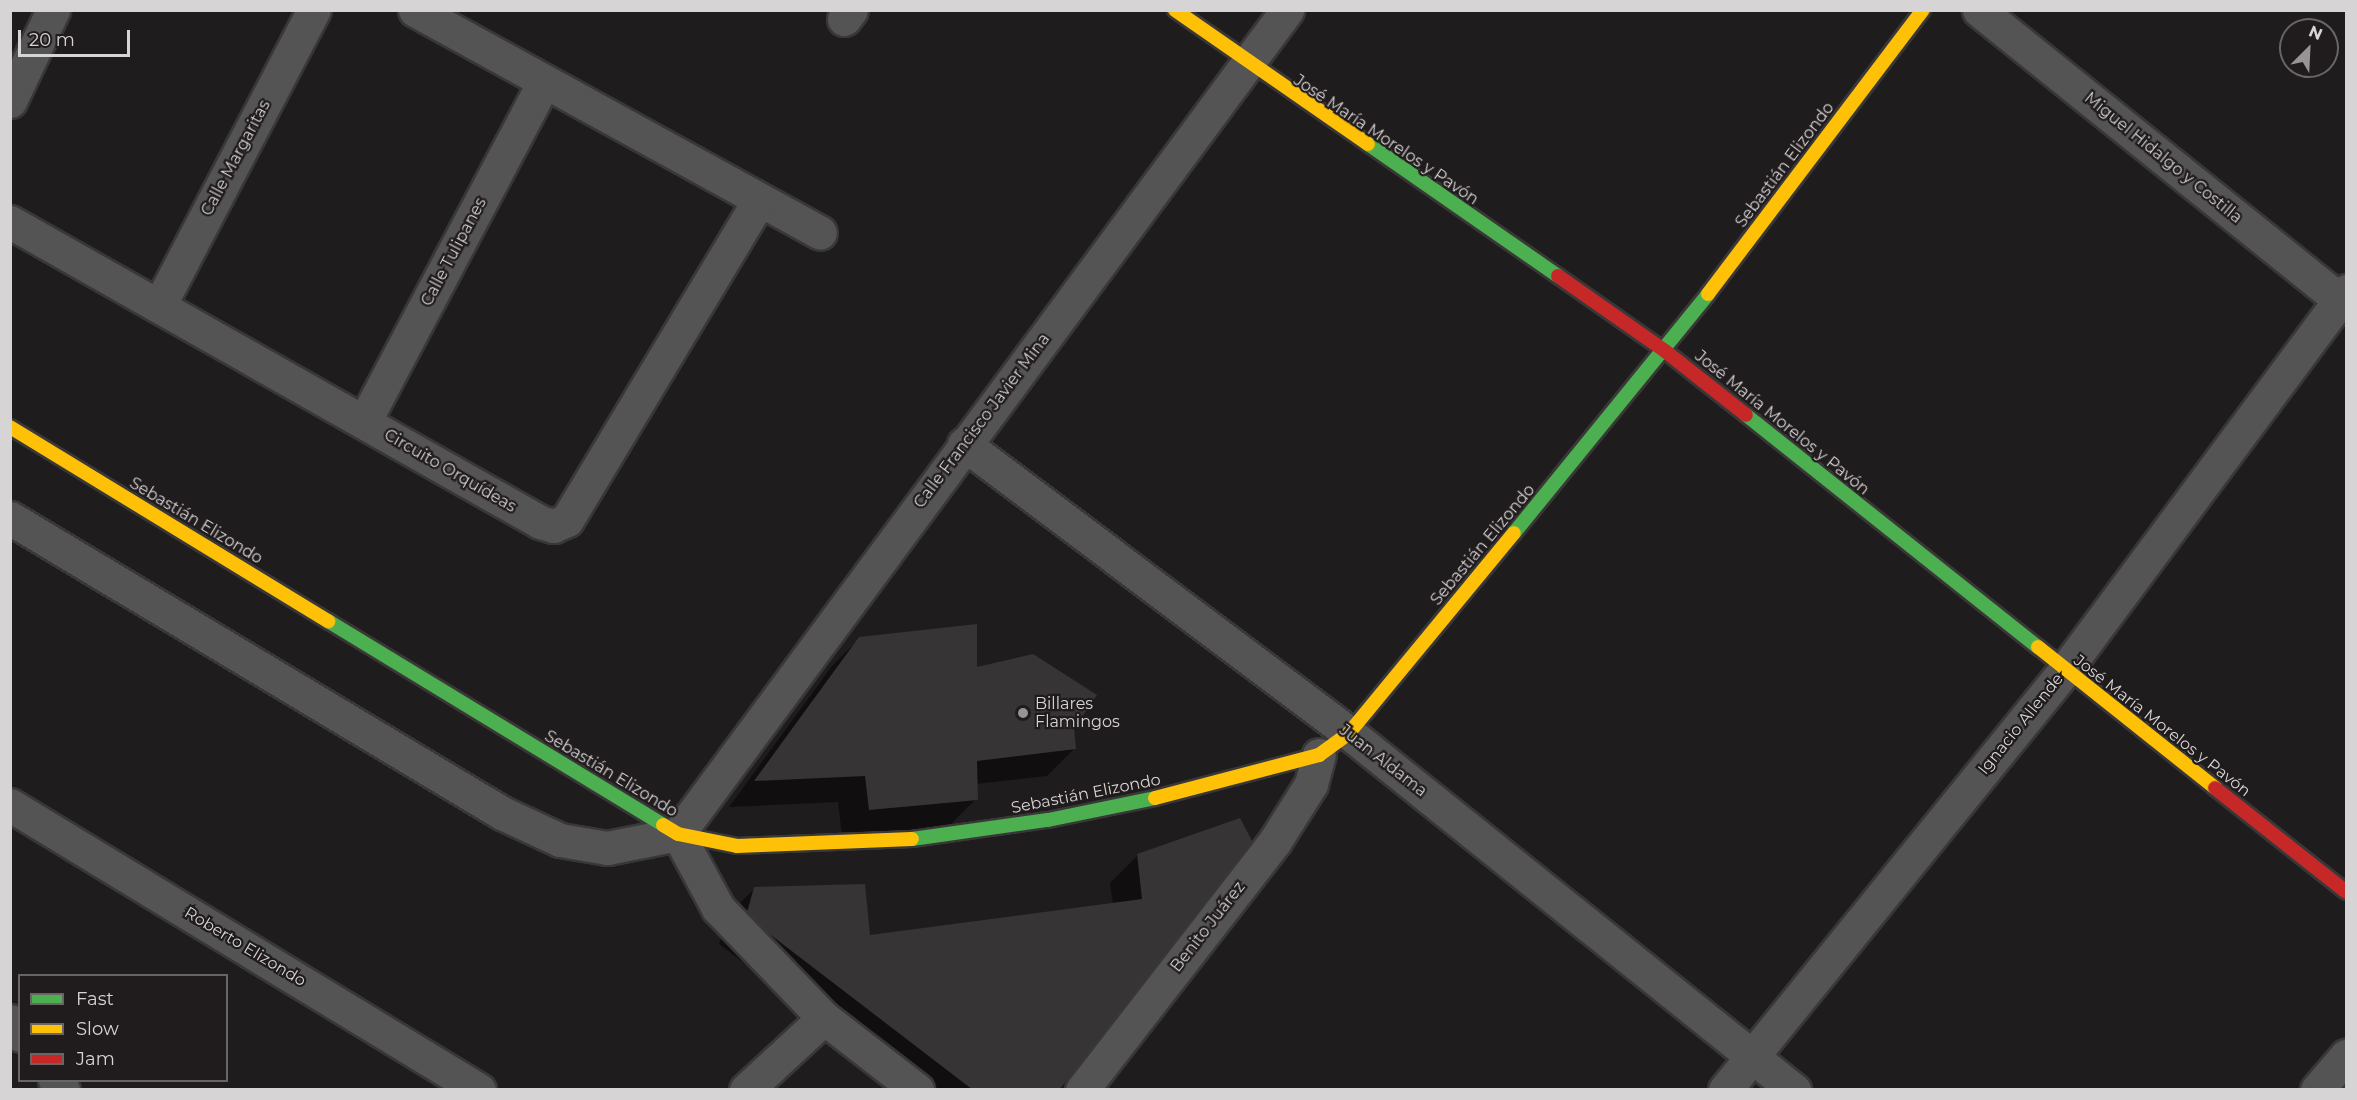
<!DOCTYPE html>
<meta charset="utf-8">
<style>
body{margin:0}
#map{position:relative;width:2357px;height:1100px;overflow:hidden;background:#1f1c1d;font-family:Montserrat,sans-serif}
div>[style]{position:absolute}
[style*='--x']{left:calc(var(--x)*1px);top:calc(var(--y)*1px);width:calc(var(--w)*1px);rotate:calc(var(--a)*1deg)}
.shadow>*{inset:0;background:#0007}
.building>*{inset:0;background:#363434}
.roads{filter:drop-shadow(2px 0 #393738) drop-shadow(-2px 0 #393738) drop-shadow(0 2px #393738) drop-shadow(0 -2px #393738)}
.street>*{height:33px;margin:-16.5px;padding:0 16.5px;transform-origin:16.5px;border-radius:16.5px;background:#555454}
.fast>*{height:14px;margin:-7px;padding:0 7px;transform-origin:7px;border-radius:7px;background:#4caf50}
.slow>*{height:14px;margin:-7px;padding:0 7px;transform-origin:7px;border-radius:7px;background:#ffc107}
.jam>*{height:14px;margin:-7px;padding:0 7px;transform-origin:7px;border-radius:7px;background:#c62828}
.dots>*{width:16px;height:16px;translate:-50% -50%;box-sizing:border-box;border:3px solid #201b1c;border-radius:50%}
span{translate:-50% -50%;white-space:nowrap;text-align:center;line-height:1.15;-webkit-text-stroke:4.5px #201b1c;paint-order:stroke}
.street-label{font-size:16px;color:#d7d4d5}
.poi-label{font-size:16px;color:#d7d4d5}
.left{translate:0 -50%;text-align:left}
.frame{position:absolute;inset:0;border:12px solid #d7d4d5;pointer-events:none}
.legend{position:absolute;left:18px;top:974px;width:210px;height:108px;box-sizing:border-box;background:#201b1c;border:2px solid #696566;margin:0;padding:8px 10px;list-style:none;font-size:18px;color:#d7d4d5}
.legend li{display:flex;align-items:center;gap:12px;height:30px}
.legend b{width:30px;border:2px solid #696566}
.north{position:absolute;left:2279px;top:18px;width:60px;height:60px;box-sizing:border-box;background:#201b1c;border:2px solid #696566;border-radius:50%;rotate:24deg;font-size:16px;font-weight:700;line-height:24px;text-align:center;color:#d7d4d5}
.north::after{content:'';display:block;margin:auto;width:21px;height:27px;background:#979495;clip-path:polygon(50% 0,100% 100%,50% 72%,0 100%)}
.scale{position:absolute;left:18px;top:30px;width:112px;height:27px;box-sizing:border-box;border:3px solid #d7d4d5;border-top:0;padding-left:8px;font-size:18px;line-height:21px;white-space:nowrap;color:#d7d4d5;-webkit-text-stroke:4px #201b1c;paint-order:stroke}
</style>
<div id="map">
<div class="shadow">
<i style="clip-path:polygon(860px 638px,976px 669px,1073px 727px,1074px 749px,1047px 776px,976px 784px,976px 799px,949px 826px,842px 837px,838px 802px,729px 807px,832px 666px)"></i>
<i style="clip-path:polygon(1240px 820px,1057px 1090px,911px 1090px,719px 944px,727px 916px,754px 889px,868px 937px,1113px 904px,1110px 883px,1138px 855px)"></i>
</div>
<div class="building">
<i style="clip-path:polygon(977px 624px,977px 667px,1033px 654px,1097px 695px,1074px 728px,1076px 749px,977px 761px,978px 800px,869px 810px,865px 776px,754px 781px,859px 637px)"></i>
<i style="clip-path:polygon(1240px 818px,1252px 841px,1059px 1090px,973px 1090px,746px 916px,754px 887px,865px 884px,870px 935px,1142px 899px,1137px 854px)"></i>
</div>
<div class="roads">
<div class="street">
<i style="--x:415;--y:10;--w:462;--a:28.8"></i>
<i style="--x:1979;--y:10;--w:471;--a:38.8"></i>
<i style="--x:844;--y:19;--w:11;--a:-52"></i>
<i style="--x:10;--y:101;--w:101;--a:-64.7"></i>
<i style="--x:10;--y:222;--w:609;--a:29.51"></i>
<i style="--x:540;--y:522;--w:14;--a:17"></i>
<i style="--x:553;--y:526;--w:15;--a:-23"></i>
<i style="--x:567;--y:520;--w:373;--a:-59"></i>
<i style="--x:159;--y:306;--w:334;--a:-62.4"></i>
<i style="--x:364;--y:422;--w:385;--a:-62.1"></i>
<i style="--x:964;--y:444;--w:481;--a:36.9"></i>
<i style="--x:1349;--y:733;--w:571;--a:38.74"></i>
<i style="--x:10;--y:518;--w:574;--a:30.95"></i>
<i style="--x:502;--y:813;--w:64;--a:25"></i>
<i style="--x:560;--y:840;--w:48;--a:9.7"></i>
<i style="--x:607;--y:848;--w:72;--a:-11.2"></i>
<i style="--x:10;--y:805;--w:549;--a:31.29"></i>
<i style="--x:678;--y:834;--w:1025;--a:-53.53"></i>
<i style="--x:678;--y:834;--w:84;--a:61.6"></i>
<i style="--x:718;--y:908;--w:153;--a:46.1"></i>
<i style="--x:824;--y:1018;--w:118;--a:37.7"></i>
<i style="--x:10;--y:1021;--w:17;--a:54"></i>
<i style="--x:55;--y:1080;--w:13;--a:51"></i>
<i style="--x:746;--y:1090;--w:106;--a:-42.7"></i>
<i style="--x:1082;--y:1090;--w:315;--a:-52.2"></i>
<i style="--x:1275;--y:841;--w:67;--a:-57.7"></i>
<i style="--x:1311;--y:784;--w:30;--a:-75"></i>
<i style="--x:1725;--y:1090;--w:540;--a:-51.01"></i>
<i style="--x:2065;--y:670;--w:472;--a:-53.4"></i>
<i style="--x:2317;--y:1090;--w:45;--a:-49.5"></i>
</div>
<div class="fast">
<i style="--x:1368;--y:144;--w:231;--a:34.8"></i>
<i style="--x:1746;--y:415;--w:373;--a:38.5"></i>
<i style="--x:1514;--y:533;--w:308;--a:-50.9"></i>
<i style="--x:328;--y:621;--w:392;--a:31.3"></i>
<i style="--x:912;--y:839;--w:137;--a:-8"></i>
<i style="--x:1048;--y:820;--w:109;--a:-11.6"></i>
</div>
<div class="slow">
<i style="--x:1175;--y:10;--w:235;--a:34.8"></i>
<i style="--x:1708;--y:294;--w:356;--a:-52.9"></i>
<i style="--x:10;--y:427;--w:373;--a:31.4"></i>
<i style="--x:2038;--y:647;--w:226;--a:38.5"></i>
<i style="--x:1155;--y:798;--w:170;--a:-14.7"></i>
<i style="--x:1319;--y:755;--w:37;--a:-36"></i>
<i style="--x:1349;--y:733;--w:259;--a:-50.5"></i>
<i style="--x:663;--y:825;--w:17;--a:31"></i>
<i style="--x:678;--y:834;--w:60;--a:11.5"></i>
<i style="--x:737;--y:846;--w:175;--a:-2.3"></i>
</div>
<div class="jam">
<i style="--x:1558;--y:276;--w:131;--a:35"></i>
<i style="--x:1665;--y:351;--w:103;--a:38.3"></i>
<i style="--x:2215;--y:788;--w:167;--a:38.4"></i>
</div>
</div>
<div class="dots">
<i style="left:1023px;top:713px;background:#979495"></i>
</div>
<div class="street-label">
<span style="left:1386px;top:140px;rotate:34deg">José María Morelos y Pavón</span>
<span style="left:236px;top:158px;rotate:-62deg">Calle Margaritas</span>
<span style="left:2163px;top:158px;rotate:39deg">Miguel Hidalgo y Costilla</span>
<span style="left:1785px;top:165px;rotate:-53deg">Sebastián Elizondo</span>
<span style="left:454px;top:252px;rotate:-62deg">Calle Tulipanes</span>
<span style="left:982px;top:421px;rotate:-53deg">Calle Francisco Javier Mina</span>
<span style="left:1782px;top:423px;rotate:39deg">José María Morelos y Pavón</span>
<span style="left:450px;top:471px;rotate:30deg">Circuito Orquídeas</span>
<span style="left:196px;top:521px;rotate:31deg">Sebastián Elizondo</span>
<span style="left:1483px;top:545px;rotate:-50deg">Sebastián Elizondo</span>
<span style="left:2021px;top:724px;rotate:-51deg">Ignacio Allende</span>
<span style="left:2162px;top:726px;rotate:38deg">José María Morelos y Pavón</span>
<span style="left:1383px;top:761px;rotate:38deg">Juan Aldama</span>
<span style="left:611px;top:774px;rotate:31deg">Sebastián Elizondo</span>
<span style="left:1086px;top:794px;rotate:-11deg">Sebastián Elizondo</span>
<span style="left:1208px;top:927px;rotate:-52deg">Benito Juárez</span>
<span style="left:245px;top:947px;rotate:31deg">Roberto Elizondo</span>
</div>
<div class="poi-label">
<span class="left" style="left:1035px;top:713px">Billares<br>Flamingos</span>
</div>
<div class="frame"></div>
<ul class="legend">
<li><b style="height:8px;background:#4caf50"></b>Fast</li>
<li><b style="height:8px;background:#ffc107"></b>Slow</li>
<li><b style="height:8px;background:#c62828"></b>Jam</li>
</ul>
<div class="north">N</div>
<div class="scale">20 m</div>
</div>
